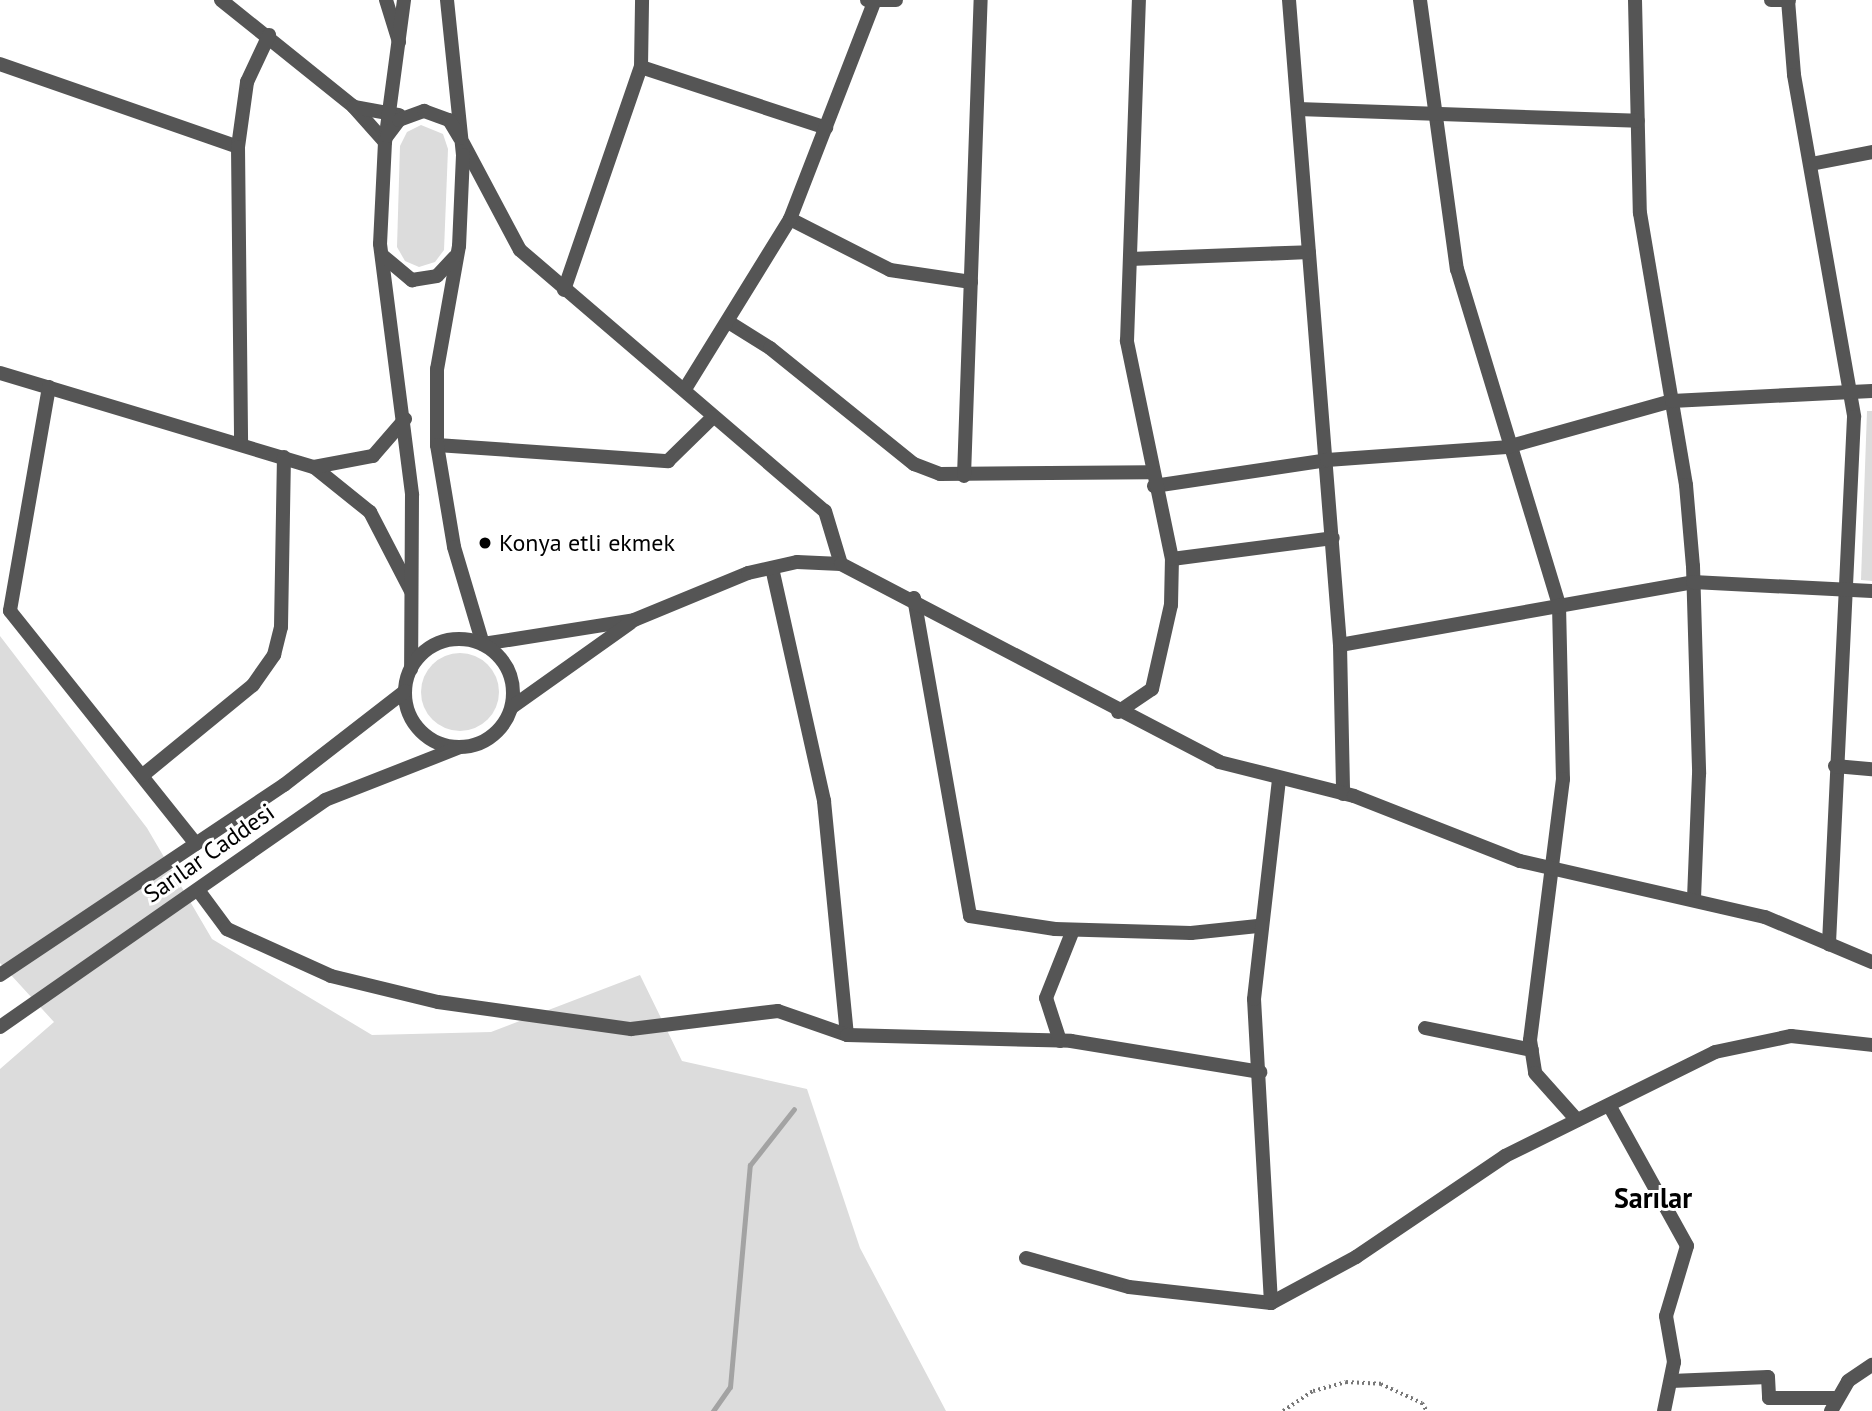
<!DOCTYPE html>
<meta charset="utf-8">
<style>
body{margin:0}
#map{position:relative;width:1872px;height:1411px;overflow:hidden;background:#fff;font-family:"PT Sans",sans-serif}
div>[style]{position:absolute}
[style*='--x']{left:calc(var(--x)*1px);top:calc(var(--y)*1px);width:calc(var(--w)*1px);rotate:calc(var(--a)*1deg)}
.green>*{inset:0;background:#dcdcdc}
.round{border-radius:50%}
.stream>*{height:5px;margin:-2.5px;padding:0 2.5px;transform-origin:2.5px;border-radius:2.5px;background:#a3a3a3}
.path>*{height:3.5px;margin-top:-1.75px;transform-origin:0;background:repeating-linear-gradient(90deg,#777 0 2px,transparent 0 5.5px)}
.minor>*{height:14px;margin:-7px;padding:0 7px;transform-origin:7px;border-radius:7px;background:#555}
.tertiary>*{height:14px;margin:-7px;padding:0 7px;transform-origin:7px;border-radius:7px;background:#555}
.tertiary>.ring{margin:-7px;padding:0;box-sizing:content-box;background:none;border:14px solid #555;border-radius:50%}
.dots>*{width:19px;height:19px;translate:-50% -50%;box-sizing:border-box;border:4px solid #fff;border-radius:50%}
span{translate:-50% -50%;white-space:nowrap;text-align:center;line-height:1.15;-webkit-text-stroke:6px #fff;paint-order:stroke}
.poi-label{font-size:24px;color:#000}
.left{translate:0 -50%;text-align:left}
.street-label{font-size:24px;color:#000}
.quarter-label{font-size:28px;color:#000;font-weight:700}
</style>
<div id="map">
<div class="green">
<i style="clip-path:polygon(421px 125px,443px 134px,448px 149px,444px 250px,435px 262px,419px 267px,405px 261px,397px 247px,400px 146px,407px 132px)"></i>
<i style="clip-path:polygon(1867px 411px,1872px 411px,1872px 581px,1861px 580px)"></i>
<i style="clip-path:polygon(0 636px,147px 828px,212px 939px,372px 1035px,491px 1032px,640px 975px,682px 1061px,807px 1089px,860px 1248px,946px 1411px,0 1411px,0 1069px,54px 1022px,0 963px)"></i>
<i class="round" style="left:421px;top:653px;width:78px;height:78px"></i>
</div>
<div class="stream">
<i style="--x:713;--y:1411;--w:29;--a:-55"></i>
<i style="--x:730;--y:1387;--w:223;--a:-84.9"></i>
<i style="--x:750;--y:1165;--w:71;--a:-51.8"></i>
</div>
<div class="path">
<i style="--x:1283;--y:1411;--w:36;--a:-34"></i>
<i style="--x:1313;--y:1391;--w:34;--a:-15"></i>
<i style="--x:1346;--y:1382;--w:35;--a:3"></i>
<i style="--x:1381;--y:1384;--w:45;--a:24.9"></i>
<i style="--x:1422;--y:1403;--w:9;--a:58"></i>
</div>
<div class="minor">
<i style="--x:221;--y:0;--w:169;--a:38.8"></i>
<i style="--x:353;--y:106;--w:48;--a:48.4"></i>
<i style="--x:386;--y:0;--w:44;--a:72.8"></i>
<i style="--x:867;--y:0;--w:29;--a:0"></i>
<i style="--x:1289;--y:0;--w:647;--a:85.48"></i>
<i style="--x:1340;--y:645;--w:149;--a:88.8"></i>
<i style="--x:1420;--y:0;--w:272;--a:82.2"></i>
<i style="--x:1457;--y:269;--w:351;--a:73.1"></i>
<i style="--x:1559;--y:605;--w:174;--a:88.7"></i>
<i style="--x:1563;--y:779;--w:263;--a:97.2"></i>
<i style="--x:1530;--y:1040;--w:33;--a:81"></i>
<i style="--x:1535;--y:1073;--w:63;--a:48.2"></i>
<i style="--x:1635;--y:0;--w:213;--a:88.7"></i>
<i style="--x:1640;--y:213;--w:276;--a:80.4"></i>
<i style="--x:1686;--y:485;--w:81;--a:85.1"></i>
<i style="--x:1693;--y:566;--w:208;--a:88.3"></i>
<i style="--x:1699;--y:774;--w:124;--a:92.3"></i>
<i style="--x:1771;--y:0;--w:18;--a:0"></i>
<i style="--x:1788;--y:0;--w:75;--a:85.4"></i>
<i style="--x:1794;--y:75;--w:347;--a:80"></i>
<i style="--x:1854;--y:417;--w:528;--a:92.72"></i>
<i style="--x:0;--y:64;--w:252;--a:19.2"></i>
<i style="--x:238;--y:147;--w:66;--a:-82.1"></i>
<i style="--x:247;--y:82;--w:52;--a:-64.9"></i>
<i style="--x:641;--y:67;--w:195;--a:18.2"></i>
<i style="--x:354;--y:107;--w:46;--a:10.1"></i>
<i style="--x:1298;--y:109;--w:340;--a:2"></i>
<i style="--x:463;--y:143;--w:121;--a:62"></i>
<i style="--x:520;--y:250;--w:401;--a:40.6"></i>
<i style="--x:825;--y:511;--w:55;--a:73.2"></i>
<i style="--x:238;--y:147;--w:297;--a:89.4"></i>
<i style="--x:1811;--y:164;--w:62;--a:-11.1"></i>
<i style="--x:790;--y:219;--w:112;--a:27"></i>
<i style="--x:890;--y:270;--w:82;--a:8.4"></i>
<i style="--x:1130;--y:259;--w:179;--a:-2.2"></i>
<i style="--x:564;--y:290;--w:236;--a:-71"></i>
<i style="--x:641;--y:67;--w:67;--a:-89.1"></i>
<i style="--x:730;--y:323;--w:47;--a:32"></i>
<i style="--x:770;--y:348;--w:185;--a:38.9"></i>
<i style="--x:914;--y:464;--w:28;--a:21"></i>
<i style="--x:940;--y:474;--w:210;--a:-0.5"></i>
<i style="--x:0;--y:373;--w:328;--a:16.7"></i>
<i style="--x:314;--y:467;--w:72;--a:38.8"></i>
<i style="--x:370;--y:512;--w:89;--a:62.6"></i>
<i style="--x:49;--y:387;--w:227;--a:99.9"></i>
<i style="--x:10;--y:611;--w:298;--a:51.4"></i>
<i style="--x:685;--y:389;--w:200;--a:-58.3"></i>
<i style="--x:790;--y:219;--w:235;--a:-68.8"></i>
<i style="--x:437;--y:445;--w:232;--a:4"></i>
<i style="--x:668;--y:461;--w:63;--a:-44.4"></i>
<i style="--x:314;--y:467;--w:60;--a:-10.6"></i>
<i style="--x:373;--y:456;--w:49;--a:-49.1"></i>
<i style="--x:964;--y:476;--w:476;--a:-88"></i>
<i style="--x:1154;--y:486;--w:175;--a:-8.5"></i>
<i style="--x:1327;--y:460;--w:180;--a:-4.1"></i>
<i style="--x:1507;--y:447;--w:171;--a:-15.6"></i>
<i style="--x:1672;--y:401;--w:200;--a:-2.9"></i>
<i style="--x:1172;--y:559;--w:162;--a:-7.4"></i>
<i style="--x:772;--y:568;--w:239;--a:77.4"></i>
<i style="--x:824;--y:801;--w:235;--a:84.4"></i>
<i style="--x:914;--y:598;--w:323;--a:80"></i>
<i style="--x:970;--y:916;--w:86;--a:8.7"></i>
<i style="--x:1055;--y:929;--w:136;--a:1.7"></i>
<i style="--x:1191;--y:933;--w:67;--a:-6"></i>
<i style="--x:1340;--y:645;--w:359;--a:-10.1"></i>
<i style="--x:1693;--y:582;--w:179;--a:2.9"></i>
<i style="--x:1118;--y:712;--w:41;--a:-34.1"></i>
<i style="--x:1152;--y:689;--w:86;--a:-77.3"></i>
<i style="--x:1171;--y:605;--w:46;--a:-88.8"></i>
<i style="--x:1172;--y:559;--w:223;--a:-101.7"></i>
<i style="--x:1127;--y:341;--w:341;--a:-88"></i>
<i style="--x:1835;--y:766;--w:37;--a:5"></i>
<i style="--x:143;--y:775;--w:142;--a:-39.3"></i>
<i style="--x:253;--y:685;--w:37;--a:-55"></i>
<i style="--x:274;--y:655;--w:29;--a:-76"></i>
<i style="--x:281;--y:627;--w:170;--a:-89"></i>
<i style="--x:198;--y:890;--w:49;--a:53.4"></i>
<i style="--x:227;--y:929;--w:114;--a:24.3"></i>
<i style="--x:331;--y:976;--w:110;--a:13.7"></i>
<i style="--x:438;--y:1002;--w:195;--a:8"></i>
<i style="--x:631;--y:1029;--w:148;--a:-7"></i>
<i style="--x:778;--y:1011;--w:73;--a:19.2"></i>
<i style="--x:847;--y:1035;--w:224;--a:1.5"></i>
<i style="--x:1071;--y:1041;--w:192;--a:9.3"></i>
<i style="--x:1425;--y:1028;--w:109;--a:11.6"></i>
<i style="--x:1060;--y:1041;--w:45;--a:-108"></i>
<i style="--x:1046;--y:998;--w:73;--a:-68.3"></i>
<i style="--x:1609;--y:1105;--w:161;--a:61"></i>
<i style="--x:1687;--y:1246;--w:73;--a:106.7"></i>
<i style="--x:1666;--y:1316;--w:47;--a:80.1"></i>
<i style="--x:1674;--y:1362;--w:50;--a:101.5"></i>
<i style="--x:1026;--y:1258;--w:107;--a:15.7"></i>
<i style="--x:1129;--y:1287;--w:143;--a:6.4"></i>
<i style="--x:1271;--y:1303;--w:97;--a:-28.4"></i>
<i style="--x:1356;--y:1257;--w:180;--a:-34.1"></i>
<i style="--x:1505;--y:1156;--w:234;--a:-26.3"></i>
<i style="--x:1715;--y:1052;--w:78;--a:-11.9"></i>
<i style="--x:1791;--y:1036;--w:81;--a:6.3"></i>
<i style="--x:1271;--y:1303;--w:304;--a:-93.2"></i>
<i style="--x:1254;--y:999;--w:219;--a:-83.5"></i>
<i style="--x:1671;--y:1381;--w:97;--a:-2.4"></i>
<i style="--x:1768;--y:1377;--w:21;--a:87"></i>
<i style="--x:1769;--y:1398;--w:65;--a:0"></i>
<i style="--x:1831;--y:1411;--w:34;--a:-60"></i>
<i style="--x:1848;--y:1381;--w:29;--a:-34"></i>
</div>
<div class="tertiary">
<i style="--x:404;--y:0;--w:143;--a:97.6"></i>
<i style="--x:385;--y:142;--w:102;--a:92.8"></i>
<i style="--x:380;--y:244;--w:253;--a:82.7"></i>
<i style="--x:412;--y:495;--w:174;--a:90.3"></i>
<i style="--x:447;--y:0;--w:156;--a:84.1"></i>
<i style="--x:463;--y:155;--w:91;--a:92.5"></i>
<i style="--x:459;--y:246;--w:125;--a:100.1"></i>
<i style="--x:437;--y:369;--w:76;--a:90"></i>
<i style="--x:437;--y:445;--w:103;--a:80.5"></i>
<i style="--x:454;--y:547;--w:101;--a:73.4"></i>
<i style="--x:483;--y:644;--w:153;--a:-9"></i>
<i style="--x:634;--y:620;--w:123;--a:-22.4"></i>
<i style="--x:748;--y:573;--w:50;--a:-12.7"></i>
<i style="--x:797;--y:562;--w:44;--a:2.6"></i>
<i style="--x:841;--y:564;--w:427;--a:27.6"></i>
<i style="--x:1219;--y:762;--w:139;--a:14.1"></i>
<i style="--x:1354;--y:796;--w:178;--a:21.4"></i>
<i style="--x:1520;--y:861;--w:251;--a:12.9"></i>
<i style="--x:1765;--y:917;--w:116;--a:22.8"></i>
<i style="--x:387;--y:136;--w:20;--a:-53"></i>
<i style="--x:399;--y:120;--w:27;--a:-20"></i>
<i style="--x:424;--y:111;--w:27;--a:20"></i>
<i style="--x:449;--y:120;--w:21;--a:59"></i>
<i style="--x:383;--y:256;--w:38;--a:40"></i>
<i style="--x:412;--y:280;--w:25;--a:-9"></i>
<i style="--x:437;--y:276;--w:26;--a:-47"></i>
<i class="ring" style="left:405px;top:639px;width:94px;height:94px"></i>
<i style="--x:512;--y:707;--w:145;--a:-35.4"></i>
<i style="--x:0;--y:975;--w:342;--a:-33.8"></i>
<i style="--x:284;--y:785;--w:153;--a:-37.8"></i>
<i style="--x:0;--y:1027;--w:396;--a:-34.9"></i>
<i style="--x:325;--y:800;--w:145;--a:-21.4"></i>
</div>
<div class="dots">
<i style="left:485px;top:543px;background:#000"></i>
</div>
<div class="poi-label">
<span class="left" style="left:499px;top:543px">Konya etli ekmek</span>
</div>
<div class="street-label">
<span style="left:209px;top:853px;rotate:-35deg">Sarılar Caddesi</span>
</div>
<div class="quarter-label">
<span style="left:1653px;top:1198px">Sarılar</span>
</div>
</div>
